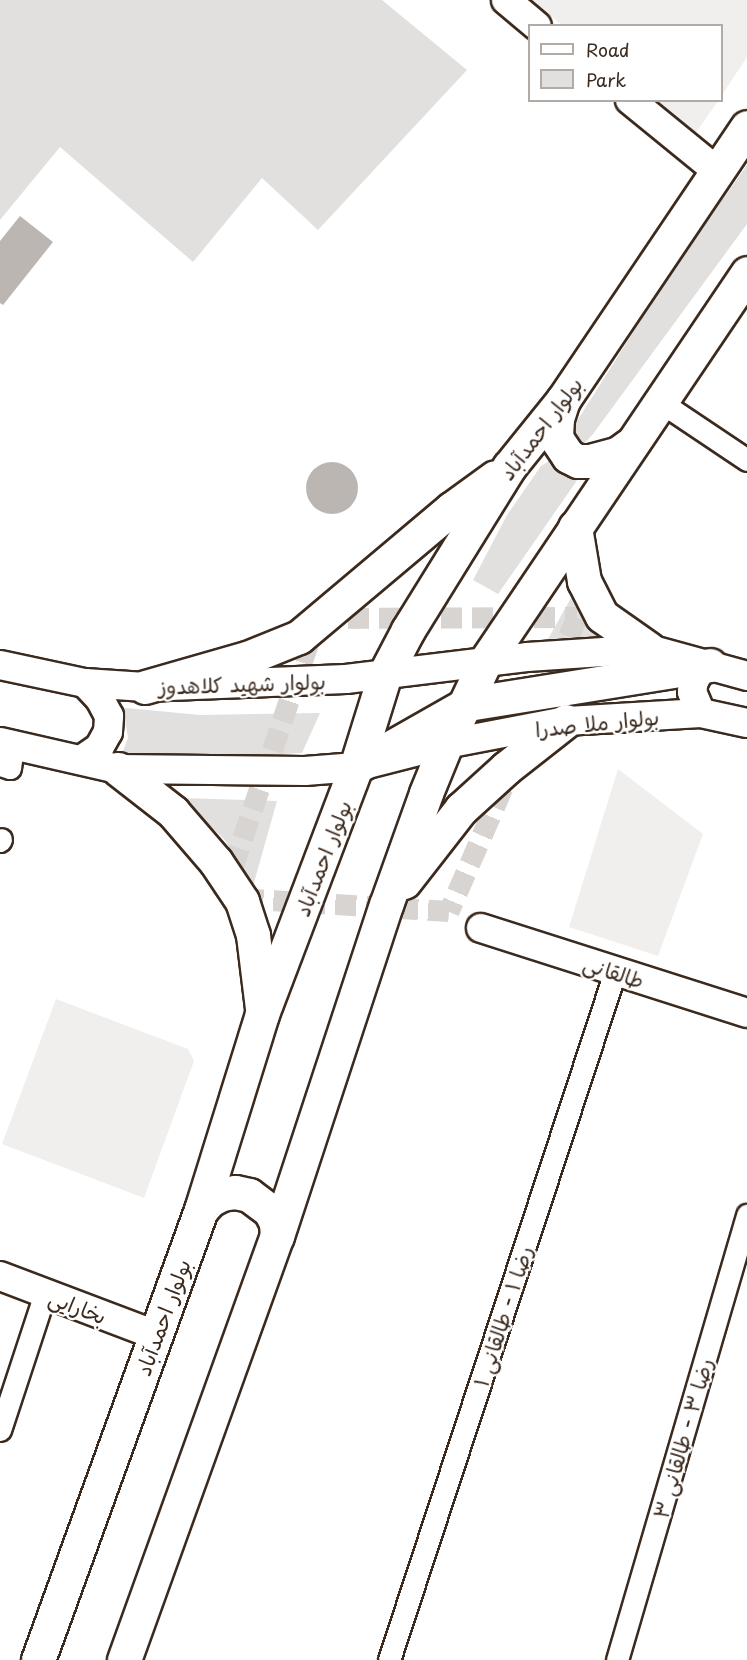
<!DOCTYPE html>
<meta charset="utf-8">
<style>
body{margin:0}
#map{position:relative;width:747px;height:1660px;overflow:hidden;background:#fff;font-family:"Playpen Sans","Playpen Sans Arabic",sans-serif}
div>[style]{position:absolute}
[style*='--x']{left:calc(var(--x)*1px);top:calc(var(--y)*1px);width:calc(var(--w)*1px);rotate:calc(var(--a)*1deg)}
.built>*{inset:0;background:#f1efee}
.green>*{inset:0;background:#e2e0de}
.water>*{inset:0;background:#bcb6b3}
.round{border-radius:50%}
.street-tunnel>*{height:21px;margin-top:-10.5px;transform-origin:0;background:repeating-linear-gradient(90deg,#d8d4d2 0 21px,transparent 0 31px)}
.roads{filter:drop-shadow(2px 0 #3b2a1e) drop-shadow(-2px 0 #3b2a1e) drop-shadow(0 2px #3b2a1e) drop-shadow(0 -2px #3b2a1e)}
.street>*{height:21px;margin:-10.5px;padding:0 10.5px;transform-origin:10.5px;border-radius:10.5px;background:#fff}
.secondary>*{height:28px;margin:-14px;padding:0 14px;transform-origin:14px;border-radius:14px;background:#fff}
.primary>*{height:33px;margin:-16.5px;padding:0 16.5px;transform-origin:16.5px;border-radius:16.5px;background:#fff}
span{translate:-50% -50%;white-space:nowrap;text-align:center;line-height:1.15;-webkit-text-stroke:4.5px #fff;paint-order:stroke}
.street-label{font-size:21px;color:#3b2a1e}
.legend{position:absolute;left:528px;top:24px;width:195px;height:78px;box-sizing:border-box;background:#fff;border:2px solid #b1aaa5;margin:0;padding:8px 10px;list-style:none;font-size:18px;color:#3b2a1e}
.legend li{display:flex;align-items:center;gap:12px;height:30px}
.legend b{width:30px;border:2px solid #b1aaa5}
</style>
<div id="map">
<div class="built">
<i style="clip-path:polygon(531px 0,747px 0,747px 57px,722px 95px,722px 26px,562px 25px)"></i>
<i style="clip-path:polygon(654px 101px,718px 101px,695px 134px)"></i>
<i style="clip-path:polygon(618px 769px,703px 834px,658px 956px,569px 927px)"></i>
<i style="clip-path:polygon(56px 999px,188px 1049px,194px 1061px,144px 1198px,2px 1144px)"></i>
</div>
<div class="green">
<i style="clip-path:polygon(0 0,382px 0,467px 70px,318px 230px,262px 178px,193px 262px,60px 147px,0 220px)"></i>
<i style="clip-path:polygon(747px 165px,747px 224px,593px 434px,583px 445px,572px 444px,572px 429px,668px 277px)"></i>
<i style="clip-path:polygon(549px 461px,554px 467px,565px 472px,585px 469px,498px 594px,473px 580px,507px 515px,541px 466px)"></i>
<i style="clip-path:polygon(571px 598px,600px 636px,548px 639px)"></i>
<i style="clip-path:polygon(116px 707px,200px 715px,320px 713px,302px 753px,173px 760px,125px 757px,122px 754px,128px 738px,125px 720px)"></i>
<i style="clip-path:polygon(181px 798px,277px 801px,253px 886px,224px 839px)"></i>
</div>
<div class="water">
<i style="clip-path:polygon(20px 216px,53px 242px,3px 305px,0 303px,0 241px)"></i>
<i class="round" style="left:306px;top:462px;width:52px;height:52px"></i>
</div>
<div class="street-tunnel">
<i style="--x:577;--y:617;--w:321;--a:113.5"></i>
<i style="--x:449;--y:911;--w:226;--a:-176.5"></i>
<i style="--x:223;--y:897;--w:294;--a:-71.4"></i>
<i style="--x:317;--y:618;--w:260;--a:-0.2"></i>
</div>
<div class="roads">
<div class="street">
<i style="--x:659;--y:401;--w:106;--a:33.8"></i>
<i style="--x:0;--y:765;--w:10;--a:17"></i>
<i style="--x:10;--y:768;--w:21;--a:-82"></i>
<i style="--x:0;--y:841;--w:2;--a:-63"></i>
<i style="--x:0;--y:1430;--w:144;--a:-71.8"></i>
<i style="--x:389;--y:1660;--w:724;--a:-71.82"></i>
<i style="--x:617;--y:1660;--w:464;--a:-73.7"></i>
</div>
<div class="secondary">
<i style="--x:506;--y:0;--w:40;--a:40"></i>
<i style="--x:630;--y:100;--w:112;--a:39.2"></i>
<i style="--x:0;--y:665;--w:87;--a:12"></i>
<i style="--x:85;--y:683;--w:60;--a:3.8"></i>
<i style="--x:145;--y:687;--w:201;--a:-2.3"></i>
<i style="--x:346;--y:679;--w:182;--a:-6.9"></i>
<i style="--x:527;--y:657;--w:122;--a:-3.8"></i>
<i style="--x:649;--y:649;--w:102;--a:15.4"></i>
<i style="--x:701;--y:713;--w:23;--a:-113"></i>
<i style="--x:692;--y:692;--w:11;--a:-80"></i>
<i style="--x:694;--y:681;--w:12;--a:-59"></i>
<i style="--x:700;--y:671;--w:12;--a:-31"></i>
<i style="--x:0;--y:742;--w:121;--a:12.9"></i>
<i style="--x:118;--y:769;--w:187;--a:0.6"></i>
<i style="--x:305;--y:771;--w:51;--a:-4.5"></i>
<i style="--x:356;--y:767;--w:93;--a:-14.3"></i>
<i style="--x:446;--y:744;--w:122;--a:-10.9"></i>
<i style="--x:566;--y:721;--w:135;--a:-3.4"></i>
<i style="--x:701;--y:713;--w:47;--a:12.3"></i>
<i style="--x:81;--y:760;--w:22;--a:-34"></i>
<i style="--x:99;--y:748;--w:18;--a:-61"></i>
<i style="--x:108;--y:732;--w:16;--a:-86"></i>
<i style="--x:109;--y:716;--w:19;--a:-118"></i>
<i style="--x:100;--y:699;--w:22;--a:-133"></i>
<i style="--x:481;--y:928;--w:279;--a:17.7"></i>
<i style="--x:0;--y:1276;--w:166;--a:20.8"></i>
</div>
<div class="primary">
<i style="--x:563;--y:400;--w:19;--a:108"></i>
<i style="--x:557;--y:418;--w:20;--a:93"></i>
<i style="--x:556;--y:438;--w:22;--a:56"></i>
<i style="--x:568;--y:456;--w:11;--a:27"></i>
<i style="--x:578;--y:461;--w:12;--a:0"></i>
<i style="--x:590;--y:461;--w:28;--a:-15"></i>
<i style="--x:617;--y:454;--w:14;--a:-36"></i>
<i style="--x:575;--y:527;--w:55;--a:80.5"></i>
<i style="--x:584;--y:581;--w:39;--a:63"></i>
<i style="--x:602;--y:616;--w:57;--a:35.1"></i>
<i style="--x:145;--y:687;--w:106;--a:-15.9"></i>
<i style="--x:247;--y:658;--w:56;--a:-22"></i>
<i style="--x:299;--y:637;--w:199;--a:-40.1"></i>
<i style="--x:451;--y:509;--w:54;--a:-36"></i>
<i style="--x:356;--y:767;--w:128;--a:-29.6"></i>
<i style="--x:467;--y:704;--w:246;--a:-9.1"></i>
<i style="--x:118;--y:769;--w:70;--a:38"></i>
<i style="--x:173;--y:812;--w:66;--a:49.3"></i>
<i style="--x:216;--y:862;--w:47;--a:56.3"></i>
<i style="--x:242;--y:901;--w:36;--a:72"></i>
<i style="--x:253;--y:935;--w:74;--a:83"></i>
<i style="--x:404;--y:882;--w:93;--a:-52"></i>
<i style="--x:461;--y:809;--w:61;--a:-42.3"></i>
<i style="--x:506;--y:768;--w:76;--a:-38.1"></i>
<i style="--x:201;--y:1210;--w:13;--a:-48"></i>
<i style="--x:210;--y:1200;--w:13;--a:-27"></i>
<i style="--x:222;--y:1194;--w:13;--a:-9"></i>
<i style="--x:235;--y:1192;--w:14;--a:12"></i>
<i style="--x:249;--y:1195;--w:26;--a:37"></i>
<i style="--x:270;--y:1211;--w:13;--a:63"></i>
<i style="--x:276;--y:1223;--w:13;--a:86"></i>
<i style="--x:38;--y:1660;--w:479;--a:-70.1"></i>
<i style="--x:201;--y:1210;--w:205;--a:-72.7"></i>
<i style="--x:262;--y:1014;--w:264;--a:-69.2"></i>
<i style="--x:356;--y:767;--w:97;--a:-72.7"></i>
<i style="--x:385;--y:674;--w:50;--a:-62.4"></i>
<i style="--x:408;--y:630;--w:192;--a:-58.2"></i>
<i style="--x:509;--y:467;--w:86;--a:-51.1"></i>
<i style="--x:563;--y:400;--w:329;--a:-56"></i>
<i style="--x:124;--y:1660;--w:451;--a:-70.2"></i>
<i style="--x:277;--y:1236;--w:348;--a:-71.8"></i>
<i style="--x:386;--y:905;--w:119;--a:-70.3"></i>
<i style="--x:426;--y:793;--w:53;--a:-67.8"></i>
<i style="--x:446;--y:744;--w:91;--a:-64.6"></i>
<i style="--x:485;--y:662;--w:469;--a:-56"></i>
</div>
</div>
<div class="street-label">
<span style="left:540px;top:428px;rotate:-53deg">بولوار احمدآباد</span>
<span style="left:242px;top:683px;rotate:-2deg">بولوار شهید کلاهدوز</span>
<span style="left:597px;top:722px;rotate:-6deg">بولوار ملا صدرا</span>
<span style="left:322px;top:858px;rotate:-69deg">بولوار احمدآباد</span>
<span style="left:614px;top:971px;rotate:18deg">طالقانی</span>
<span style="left:78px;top:1306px;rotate:21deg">بخارایی</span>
<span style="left:502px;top:1316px;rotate:-72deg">رضا ۱ - طالقانی ۱</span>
<span style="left:162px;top:1317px;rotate:-70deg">بولوار احمدآباد</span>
<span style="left:682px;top:1438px;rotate:-74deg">رضا ۳ - طالقانی ۳</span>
</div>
<ul class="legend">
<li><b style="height:8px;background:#fff"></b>Road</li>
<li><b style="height:16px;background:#e2e0de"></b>Park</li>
</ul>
</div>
